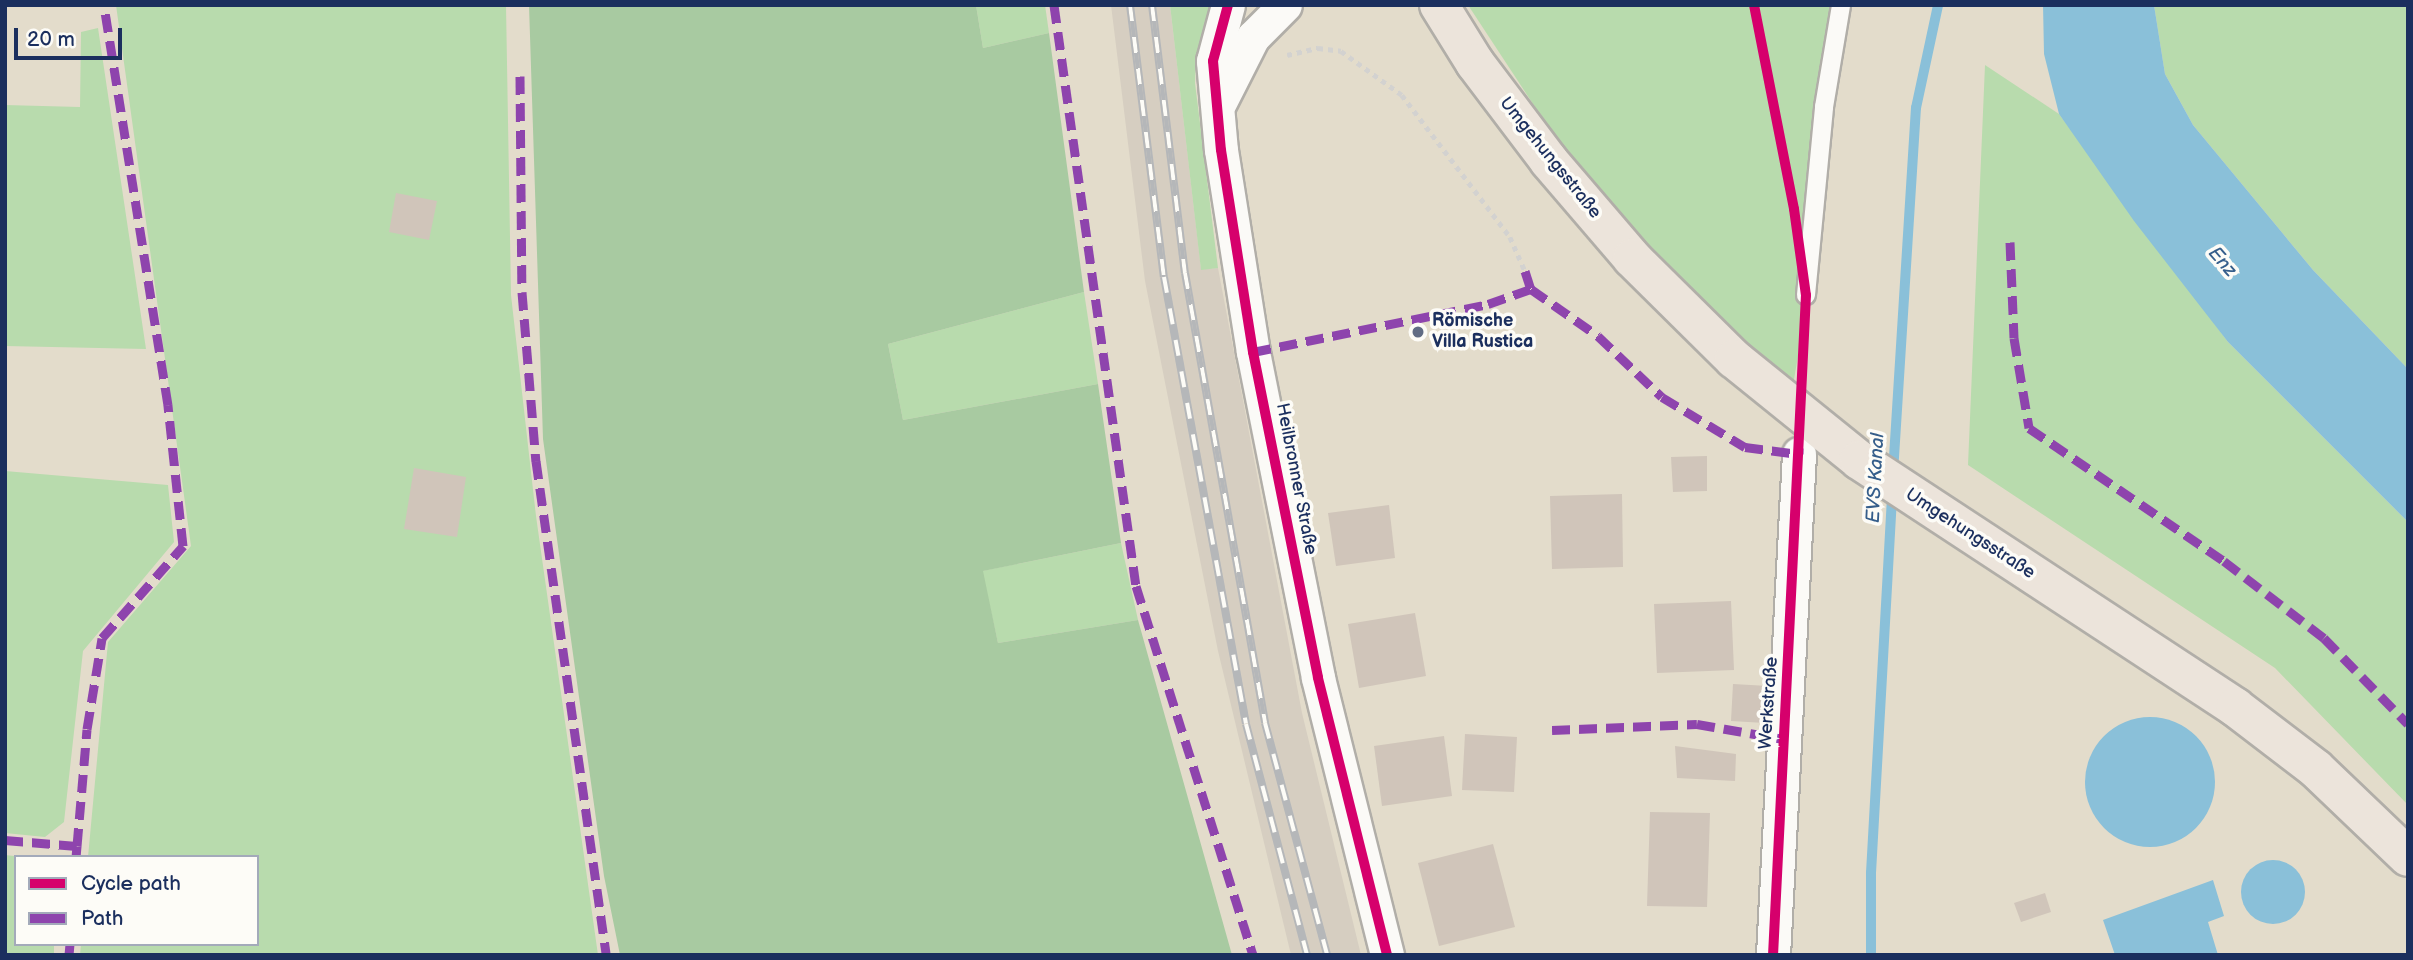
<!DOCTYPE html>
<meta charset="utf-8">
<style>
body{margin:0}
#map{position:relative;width:2413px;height:960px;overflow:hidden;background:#e3dccb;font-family:"Balsamiq Sans",sans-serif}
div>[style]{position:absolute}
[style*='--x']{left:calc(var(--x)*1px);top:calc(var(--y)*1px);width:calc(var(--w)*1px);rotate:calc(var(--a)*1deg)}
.industrial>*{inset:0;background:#d6cec1}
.green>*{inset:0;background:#b8dbad}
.forest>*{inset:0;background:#a8caa1}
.water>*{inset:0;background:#8ac0d9}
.round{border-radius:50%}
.stream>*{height:10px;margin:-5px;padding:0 5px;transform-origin:5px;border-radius:5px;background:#8ac0d9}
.building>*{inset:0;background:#d0c5ba}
.path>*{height:4.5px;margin-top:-2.25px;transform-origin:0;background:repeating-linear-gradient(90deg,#d3d2d0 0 5px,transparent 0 10px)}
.roads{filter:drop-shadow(2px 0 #b1aea8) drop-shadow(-2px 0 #b1aea8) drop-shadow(0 2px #b1aea8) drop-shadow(0 -2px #b1aea8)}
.service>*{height:18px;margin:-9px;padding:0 9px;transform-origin:9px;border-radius:9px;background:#fbfaf7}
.minor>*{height:33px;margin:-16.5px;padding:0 16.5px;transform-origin:16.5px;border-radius:16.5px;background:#fbfaf7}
.primary>*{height:38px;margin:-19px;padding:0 19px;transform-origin:19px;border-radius:19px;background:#ece4db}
.rail>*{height:8px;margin-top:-4px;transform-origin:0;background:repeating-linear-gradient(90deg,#fdfcf7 0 16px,#b5b7b9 0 32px);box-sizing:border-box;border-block:2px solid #b5b7b9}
.quiet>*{height:9px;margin-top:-4.5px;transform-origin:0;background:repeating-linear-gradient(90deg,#8e44ad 0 18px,transparent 0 27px)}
.cycleway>*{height:10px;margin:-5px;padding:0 5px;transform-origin:5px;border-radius:5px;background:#d6006c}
.dots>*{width:19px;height:19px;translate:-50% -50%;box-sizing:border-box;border:4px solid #fdfcf7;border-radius:50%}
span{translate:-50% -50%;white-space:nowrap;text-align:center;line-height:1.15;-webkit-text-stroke:7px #fdfcf7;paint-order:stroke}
.street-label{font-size:18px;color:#1b2f5e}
.poi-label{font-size:18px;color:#1b2f5e;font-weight:700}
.left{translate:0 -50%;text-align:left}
.water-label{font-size:19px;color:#355e8b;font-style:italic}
.frame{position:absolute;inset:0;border:7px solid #1b2f5e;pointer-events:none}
.legend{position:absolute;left:14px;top:855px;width:245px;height:91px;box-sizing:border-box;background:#fdfcf7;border:2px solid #a3aaba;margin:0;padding:9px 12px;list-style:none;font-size:21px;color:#1b2f5e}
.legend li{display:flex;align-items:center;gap:14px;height:35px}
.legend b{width:35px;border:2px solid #a3aaba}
.scale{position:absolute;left:14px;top:28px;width:108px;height:32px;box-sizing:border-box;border:4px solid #1b2f5e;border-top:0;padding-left:9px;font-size:21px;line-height:24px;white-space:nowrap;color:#1b2f5e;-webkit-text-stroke:5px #fdfcf7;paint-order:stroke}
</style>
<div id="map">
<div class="industrial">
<i style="clip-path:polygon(1111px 5px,1170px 5px,1201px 269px,1218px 268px,1302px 713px,1361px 955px,1291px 955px,1218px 651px,1145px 281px)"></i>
</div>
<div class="green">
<i style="clip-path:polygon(116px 5px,506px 5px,511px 295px,536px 516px,598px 955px,80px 955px,81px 944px,257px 944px,257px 857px,88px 857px,108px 642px,191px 546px)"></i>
<i style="clip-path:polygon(976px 5px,1045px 5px,1049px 33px,983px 48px)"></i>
<i style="clip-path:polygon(1170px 5px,1210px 5px,1196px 59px,1195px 83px,1218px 268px,1201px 270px)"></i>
<i style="clip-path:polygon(1468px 5px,1751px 5px,1801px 247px,1804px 321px,1791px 397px,1621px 221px,1554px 136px)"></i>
<i style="clip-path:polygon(1759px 5px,1837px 5px,1806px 249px,1777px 108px)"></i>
<i style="clip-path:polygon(2154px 5px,2408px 5px,2408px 369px,2313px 270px,2193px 125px,2165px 74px)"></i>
<i style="clip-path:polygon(98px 28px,146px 349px,5px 346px,5px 105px,80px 107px,81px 32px)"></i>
<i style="clip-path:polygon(1985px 65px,2059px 114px,2228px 342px,2408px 522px,2408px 805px,2275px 668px,1968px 465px)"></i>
<i style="clip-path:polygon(1084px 292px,1098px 384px,903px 420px,888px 344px)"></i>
<i style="clip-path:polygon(5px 471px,168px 485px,174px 542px,83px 651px,64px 822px,45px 837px,5px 833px)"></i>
<i style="clip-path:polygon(1121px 543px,1138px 620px,998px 643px,982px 571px)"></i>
<i style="clip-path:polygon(5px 855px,23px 857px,16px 857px,16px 944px,54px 944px,54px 955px,5px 955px)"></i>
</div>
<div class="forest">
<i style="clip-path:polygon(529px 5px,976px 5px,983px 48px,1049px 33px,1084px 292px,888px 344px,903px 420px,1098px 384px,1121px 543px,983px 571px,998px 643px,1138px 620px,1232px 955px,620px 955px,604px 876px,543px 439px)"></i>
</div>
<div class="water">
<i style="clip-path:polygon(2043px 5px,2154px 5px,2165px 74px,2193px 125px,2313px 270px,2408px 369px,2408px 522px,2228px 342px,2134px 221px,2059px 114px,2044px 54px)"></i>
<i class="round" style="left:2085px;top:717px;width:130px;height:130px"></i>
<i class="round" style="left:2241px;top:860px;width:64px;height:64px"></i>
<i style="clip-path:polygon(2213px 880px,2224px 916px,2208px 922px,2218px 955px,2115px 955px,2103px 920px)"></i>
</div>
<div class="stream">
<i style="--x:1893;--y:473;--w:366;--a:-86.4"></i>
<i style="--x:1916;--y:108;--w:105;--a:-77.9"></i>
<i style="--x:1871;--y:955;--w:82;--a:-90"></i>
<i style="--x:1871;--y:873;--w:381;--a:-86.8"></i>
</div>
<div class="building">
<i style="clip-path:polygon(396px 193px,437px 201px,429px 240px,389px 232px)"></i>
<i style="clip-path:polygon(1707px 456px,1707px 491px,1673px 492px,1671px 457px)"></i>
<i style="clip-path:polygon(414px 468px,466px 477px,457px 537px,404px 529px)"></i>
<i style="clip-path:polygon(1622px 494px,1623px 567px,1552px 569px,1550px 496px)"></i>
<i style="clip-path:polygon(1389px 505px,1395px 558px,1336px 566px,1328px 513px)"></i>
<i style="clip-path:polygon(1731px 601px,1734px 670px,1657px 673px,1654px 604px)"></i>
<i style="clip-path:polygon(1415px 613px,1426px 676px,1359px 688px,1348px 624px)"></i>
<i style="clip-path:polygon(1733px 684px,1768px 686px,1765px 723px,1731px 721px)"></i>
<i style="clip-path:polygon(1465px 734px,1517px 737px,1514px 792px,1462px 790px)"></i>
<i style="clip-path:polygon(1444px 736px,1452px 796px,1382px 806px,1374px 746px)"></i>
<i style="clip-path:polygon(1675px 746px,1736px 754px,1735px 781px,1677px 778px)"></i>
<i style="clip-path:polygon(1650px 812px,1710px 813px,1707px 907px,1647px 906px)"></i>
<i style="clip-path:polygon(1493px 844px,1515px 927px,1439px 946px,1418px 863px)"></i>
<i style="clip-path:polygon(2045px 893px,2051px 912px,2021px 922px,2014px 903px)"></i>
</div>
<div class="path">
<i style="--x:1287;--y:55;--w:32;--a:-13"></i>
<i style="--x:1318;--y:48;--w:23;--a:7"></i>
<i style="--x:1341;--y:51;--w:75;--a:35.8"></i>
<i style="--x:1402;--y:95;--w:178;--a:52.7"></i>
<i style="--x:1510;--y:237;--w:37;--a:66"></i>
</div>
<div class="roads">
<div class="service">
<i style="--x:1806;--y:295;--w:189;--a:-84.5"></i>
<i style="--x:1824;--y:107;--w:103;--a:-80.5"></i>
</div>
<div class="minor">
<i style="--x:1228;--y:5;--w:58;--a:105"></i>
<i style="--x:1213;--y:61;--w:89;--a:84.9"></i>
<i style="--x:1221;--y:150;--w:205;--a:81"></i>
<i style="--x:1253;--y:352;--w:332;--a:78.7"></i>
<i style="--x:1318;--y:678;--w:285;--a:76"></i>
<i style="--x:1220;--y:102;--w:73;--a:-63.1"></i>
<i style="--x:1253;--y:37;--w:45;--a:-45"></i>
<i style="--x:1773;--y:955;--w:502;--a:-87.03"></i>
</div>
<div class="primary">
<i style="--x:1439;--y:5;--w:68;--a:58.2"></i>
<i style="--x:1475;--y:63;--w:123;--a:52.9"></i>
<i style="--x:1549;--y:161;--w:128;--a:49.4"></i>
<i style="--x:1632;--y:258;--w:144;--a:44.7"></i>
<i style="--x:1734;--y:359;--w:161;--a:38.9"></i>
<i style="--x:1859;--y:460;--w:450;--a:33.3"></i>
<i style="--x:2235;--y:707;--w:102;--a:37.4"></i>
<i style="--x:2316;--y:769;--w:127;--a:43.7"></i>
</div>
</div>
<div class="rail">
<i style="--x:1130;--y:5;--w:274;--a:82.9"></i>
<i style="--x:1164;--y:277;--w:454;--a:79.6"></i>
<i style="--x:1246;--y:724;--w:239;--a:75.2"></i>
<i style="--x:1152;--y:5;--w:270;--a:83"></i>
<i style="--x:1185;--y:273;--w:457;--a:79.9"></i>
<i style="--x:1265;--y:723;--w:240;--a:75"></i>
</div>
<div class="quiet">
<i style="--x:1054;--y:5;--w:587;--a:81.97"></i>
<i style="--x:1136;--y:586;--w:387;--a:72.4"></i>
<i style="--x:520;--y:76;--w:216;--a:89.5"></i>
<i style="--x:522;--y:292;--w:170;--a:85.3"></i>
<i style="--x:536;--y:461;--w:499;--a:81.9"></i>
<i style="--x:2010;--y:242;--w:96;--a:87.6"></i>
<i style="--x:2014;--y:338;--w:91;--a:80.5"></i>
<i style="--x:2029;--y:428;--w:236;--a:34.3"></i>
<i style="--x:2224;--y:561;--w:126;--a:37.6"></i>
<i style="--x:2324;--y:638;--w:120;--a:45.7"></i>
<i style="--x:1525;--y:271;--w:19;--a:72"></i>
<i style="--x:1531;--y:289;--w:82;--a:35"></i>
<i style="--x:1598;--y:336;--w:88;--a:43.6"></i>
<i style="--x:1662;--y:397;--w:97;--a:31.1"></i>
<i style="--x:1745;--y:447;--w:54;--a:7.4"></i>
<i style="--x:1799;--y:454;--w:6;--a:-90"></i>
<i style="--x:1253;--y:352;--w:240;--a:-11.5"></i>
<i style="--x:1488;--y:304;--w:46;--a:-19.2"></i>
<i style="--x:1552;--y:730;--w:145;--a:-2.4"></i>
<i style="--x:1697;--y:724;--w:88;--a:9.8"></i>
<i style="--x:5;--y:840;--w:72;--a:4.8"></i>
<i style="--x:77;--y:846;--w:11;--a:95"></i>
<i style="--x:77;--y:846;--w:117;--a:-85.1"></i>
<i style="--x:87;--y:729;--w:92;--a:-80.6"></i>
<i style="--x:102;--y:638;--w:123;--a:-48.6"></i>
<i style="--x:183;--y:546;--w:142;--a:-96.1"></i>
<i style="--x:168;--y:405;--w:405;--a:-99.1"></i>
<i style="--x:69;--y:955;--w:11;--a:-85"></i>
</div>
<div class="cycleway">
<i style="--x:1228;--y:5;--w:58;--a:105"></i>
<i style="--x:1213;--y:61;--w:89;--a:84.9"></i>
<i style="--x:1221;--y:150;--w:205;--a:81"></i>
<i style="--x:1253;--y:352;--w:332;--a:78.7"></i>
<i style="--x:1318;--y:678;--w:285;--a:76"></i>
<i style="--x:1754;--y:5;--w:208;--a:78.9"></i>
<i style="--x:1794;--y:209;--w:87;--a:82.1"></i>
<i style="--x:1806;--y:295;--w:661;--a:92.86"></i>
</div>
<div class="dots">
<i style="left:1418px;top:332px;background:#616c84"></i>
</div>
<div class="street-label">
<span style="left:1550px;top:158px;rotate:51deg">Umgehungsstraße</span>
<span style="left:1296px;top:479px;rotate:79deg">Heilbronner Straße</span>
<span style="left:1970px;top:534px;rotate:33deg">Umgehungsstraße</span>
<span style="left:1769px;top:703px;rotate:-86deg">Werkstraße</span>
</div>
<div class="poi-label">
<span class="left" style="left:1432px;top:332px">Römische<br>Villa Rustica</span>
</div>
<div class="water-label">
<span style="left:2222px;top:262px;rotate:49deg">Enz</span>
<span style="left:1876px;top:478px;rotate:-87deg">EVS Kanal</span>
</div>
<div class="frame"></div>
<ul class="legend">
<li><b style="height:9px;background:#d6006c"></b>Cycle path</li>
<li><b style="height:9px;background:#8e44ad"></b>Path</li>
</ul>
<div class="scale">20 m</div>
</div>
